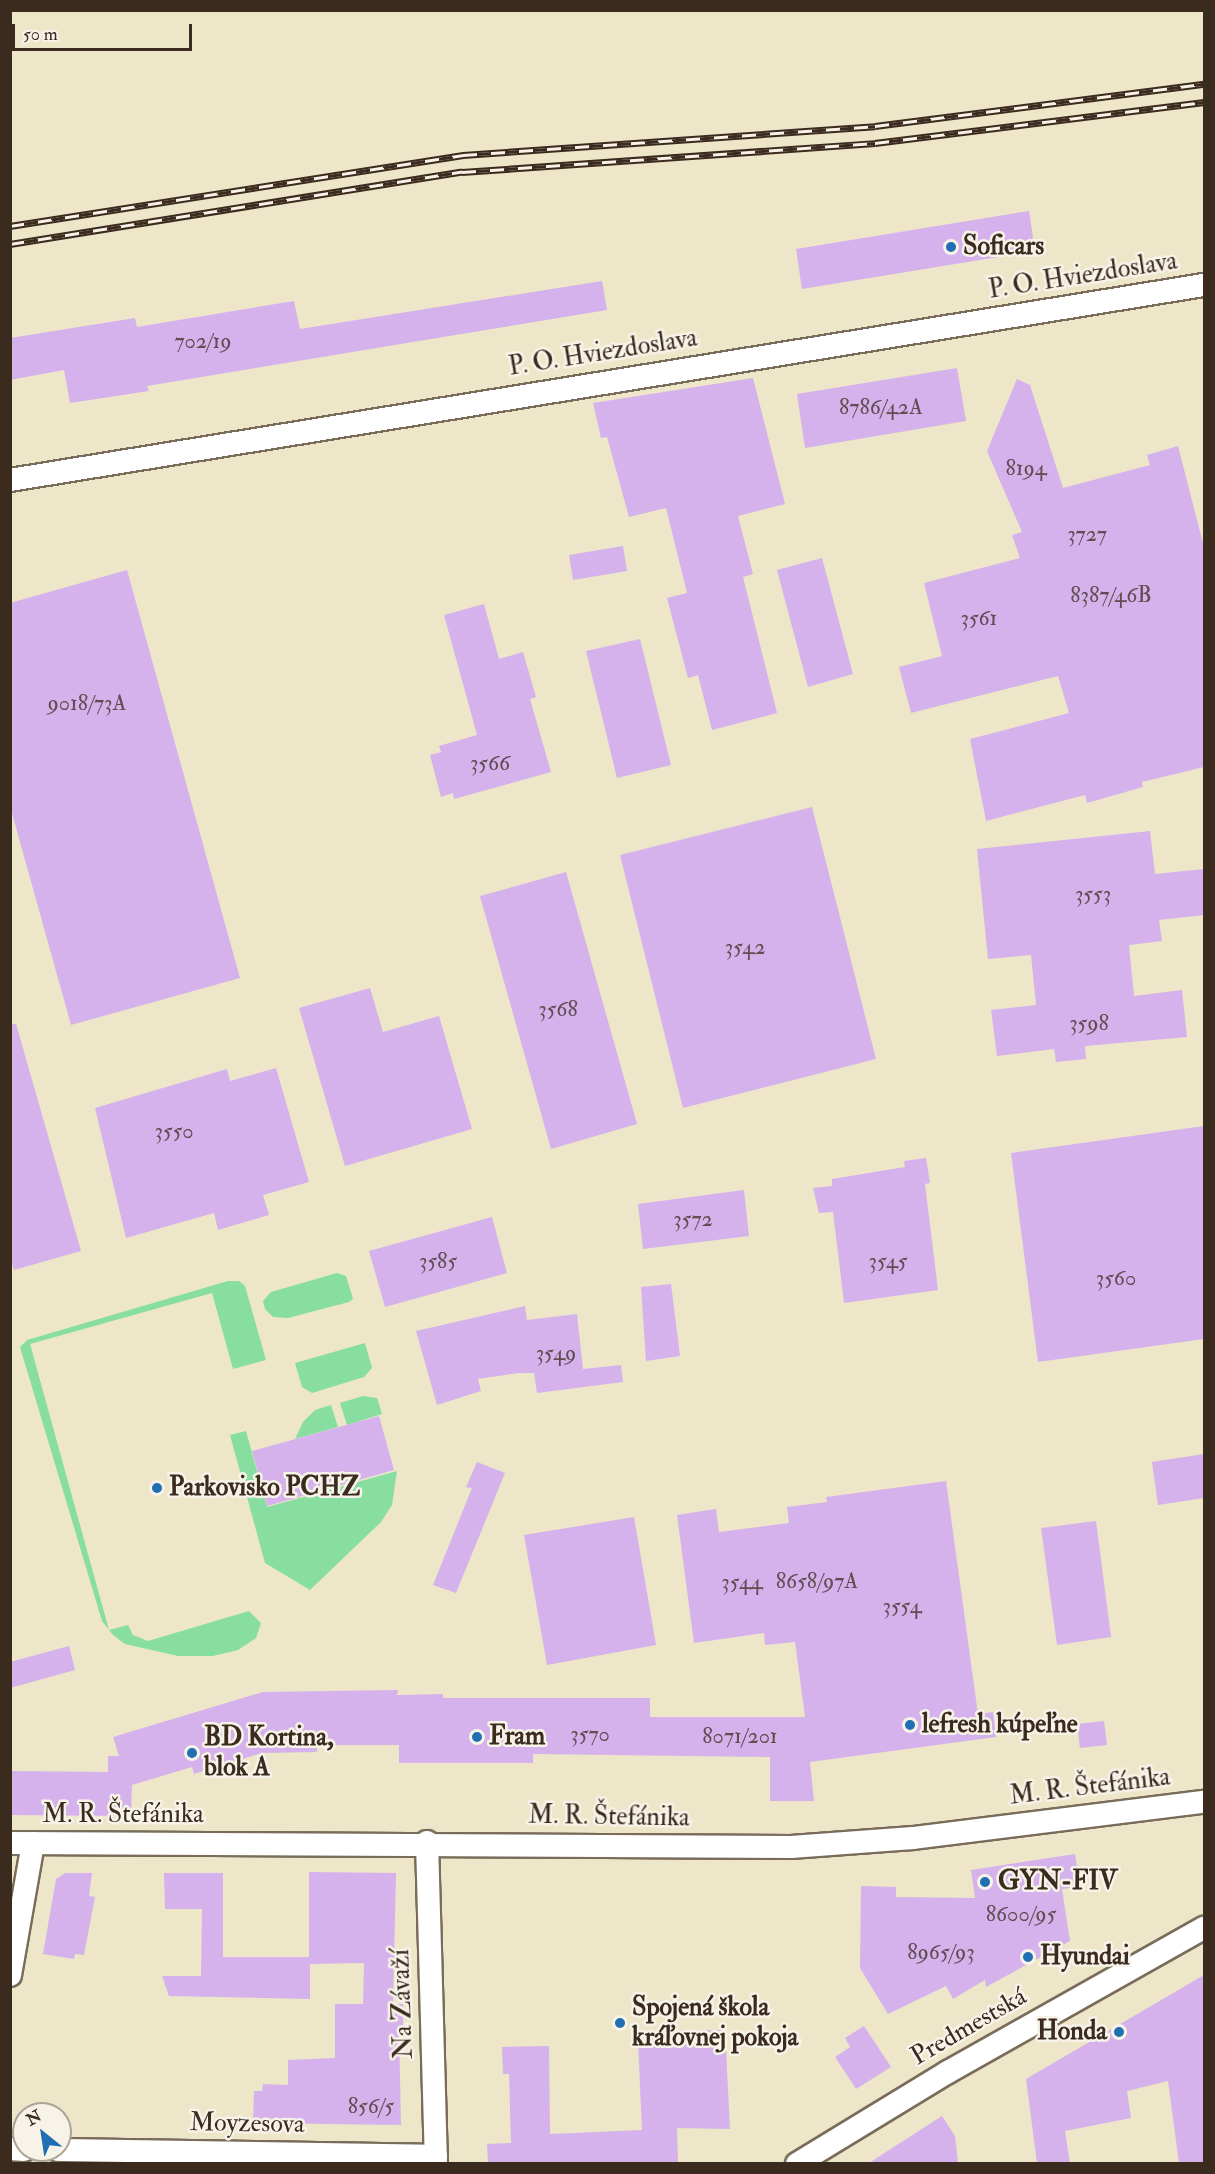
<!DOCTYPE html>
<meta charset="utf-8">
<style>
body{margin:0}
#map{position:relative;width:1215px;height:2174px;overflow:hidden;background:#ede6c9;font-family:"IM FELL Double Pica",serif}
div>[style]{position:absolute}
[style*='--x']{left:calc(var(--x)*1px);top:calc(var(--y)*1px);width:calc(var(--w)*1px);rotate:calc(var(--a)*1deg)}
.green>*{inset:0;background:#88dda0}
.building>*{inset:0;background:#d5b2ec}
.roads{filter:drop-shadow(2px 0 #796c5a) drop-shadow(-2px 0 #796c5a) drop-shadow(0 2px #796c5a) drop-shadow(0 -2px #796c5a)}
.street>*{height:22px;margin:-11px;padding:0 11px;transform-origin:11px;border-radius:11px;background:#fff}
.rail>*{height:7px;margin-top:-3.5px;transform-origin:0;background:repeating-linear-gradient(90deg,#f7f3e8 0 14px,#3b2a1e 0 28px);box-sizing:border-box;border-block:2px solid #3b2a1e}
.dots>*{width:16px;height:16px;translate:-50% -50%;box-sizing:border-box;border:3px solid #f7f3e8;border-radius:50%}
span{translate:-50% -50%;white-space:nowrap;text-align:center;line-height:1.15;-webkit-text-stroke:5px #f7f3e8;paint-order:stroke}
.number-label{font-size:22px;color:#624c52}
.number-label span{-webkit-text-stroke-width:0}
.poi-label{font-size:26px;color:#3b2a1e;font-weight:700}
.left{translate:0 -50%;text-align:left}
.right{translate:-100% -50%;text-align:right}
.street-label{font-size:26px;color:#3b2a1e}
.frame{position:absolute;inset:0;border:12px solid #3b2a1e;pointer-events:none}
.north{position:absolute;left:12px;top:2102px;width:60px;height:60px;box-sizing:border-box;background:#f7f3e8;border:2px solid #aca397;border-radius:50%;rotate:330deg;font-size:16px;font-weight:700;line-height:24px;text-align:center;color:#3b2a1e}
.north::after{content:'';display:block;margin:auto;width:21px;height:27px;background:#1f6fb2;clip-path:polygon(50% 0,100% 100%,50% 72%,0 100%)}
.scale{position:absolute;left:12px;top:24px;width:180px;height:27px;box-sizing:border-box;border:3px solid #3b2a1e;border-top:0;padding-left:8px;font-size:18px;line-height:21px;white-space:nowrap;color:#3b2a1e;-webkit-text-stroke:4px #f7f3e8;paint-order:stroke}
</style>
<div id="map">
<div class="green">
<i style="clip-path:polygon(337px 1273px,346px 1276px,353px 1299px,349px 1302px,288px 1318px,273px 1317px,265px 1309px,263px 1301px,271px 1292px)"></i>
<i style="clip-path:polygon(228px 1281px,239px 1281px,245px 1286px,266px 1360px,233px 1369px,212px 1293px,30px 1344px,109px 1630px,128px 1625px,133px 1635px,148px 1641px,249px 1611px,261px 1623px,256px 1638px,238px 1650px,213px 1656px,178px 1656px,125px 1644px,113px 1635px,109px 1630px,102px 1621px,20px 1347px,27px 1340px)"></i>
<i style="clip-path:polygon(365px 1343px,372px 1368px,364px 1377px,312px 1393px,302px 1387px,295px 1363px)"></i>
<i style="clip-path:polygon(363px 1396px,377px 1398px,382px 1414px,347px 1425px,340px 1403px)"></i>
<i style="clip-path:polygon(331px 1405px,338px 1427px,295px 1439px,303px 1422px,315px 1410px)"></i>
<i style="clip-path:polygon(246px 1431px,267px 1507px,397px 1471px,392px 1505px,381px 1522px,310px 1590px,265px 1563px,230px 1435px)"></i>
</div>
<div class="building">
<i style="clip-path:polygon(1029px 211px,1035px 251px,802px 289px,796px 249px)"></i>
<i style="clip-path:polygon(602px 281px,607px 310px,147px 386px,149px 391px,70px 403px,64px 370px,10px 380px,10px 338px,135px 318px,137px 327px,294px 301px,300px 329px)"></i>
<i style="clip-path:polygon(957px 368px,966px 421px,805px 448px,797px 394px)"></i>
<i style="clip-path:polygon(753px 378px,785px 504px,738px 516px,753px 574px,743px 577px,777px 713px,712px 730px,698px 675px,688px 678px,667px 598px,687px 593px,666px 508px,629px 517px,607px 437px,601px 438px,593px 403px)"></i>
<i style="clip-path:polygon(1017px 379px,1030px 385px,1063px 488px,1150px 465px,1147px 455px,1178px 446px,1204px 547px,1204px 767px,1142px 782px,1143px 787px,1087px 803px,1085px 795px,986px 821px,970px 739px,1069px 713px,1058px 676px,911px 713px,899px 667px,942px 656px,924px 583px,1020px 558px,1012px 535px,1022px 532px,987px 451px)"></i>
<i style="clip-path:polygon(623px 546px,627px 571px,573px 580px,569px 555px)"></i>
<i style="clip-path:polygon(822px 558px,853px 674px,808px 687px,777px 570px)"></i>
<i style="clip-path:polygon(127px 570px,240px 978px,71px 1025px,10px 806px,10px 603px)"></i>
<i style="clip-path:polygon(484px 604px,499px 659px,523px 652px,536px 697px,530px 699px,551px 772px,454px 799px,453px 793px,441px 797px,430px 755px,441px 752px,439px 746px,477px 735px,444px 615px)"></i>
<i style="clip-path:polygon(640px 639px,671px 765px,617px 778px,586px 651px)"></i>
<i style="clip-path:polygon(812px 807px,876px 1059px,683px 1108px,620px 855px)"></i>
<i style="clip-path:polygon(1150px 831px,1155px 874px,1204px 869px,1204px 915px,1159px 920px,1162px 941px,1129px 945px,1134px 996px,1182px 990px,1187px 1037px,1085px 1046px,1086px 1059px,1056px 1062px,1054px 1049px,997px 1056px,991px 1010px,1036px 1005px,1031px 955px,988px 959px,977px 849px)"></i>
<i style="clip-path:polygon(566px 872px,637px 1124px,551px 1149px,480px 896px)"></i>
<i style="clip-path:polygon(370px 988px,383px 1032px,439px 1016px,472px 1129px,345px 1166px,299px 1008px)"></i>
<i style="clip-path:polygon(10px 1024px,16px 1024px,81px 1251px,14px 1270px,10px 1257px)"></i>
<i style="clip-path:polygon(276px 1068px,309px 1182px,263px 1195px,269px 1215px,218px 1230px,214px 1213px,126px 1238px,95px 1108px,227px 1069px,230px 1081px)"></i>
<i style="clip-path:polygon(1204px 1126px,1204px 1339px,1038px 1362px,1011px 1153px)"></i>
<i style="clip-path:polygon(926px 1158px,930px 1183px,925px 1184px,938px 1290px,844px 1303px,833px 1212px,819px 1213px,813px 1188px,832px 1186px,832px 1179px,905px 1167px,904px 1161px)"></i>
<i style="clip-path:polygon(744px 1190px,749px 1236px,643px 1249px,638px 1204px)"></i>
<i style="clip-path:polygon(492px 1217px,507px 1273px,385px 1307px,369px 1251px)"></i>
<i style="clip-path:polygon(671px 1284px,680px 1356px,646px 1361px,641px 1287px)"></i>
<i style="clip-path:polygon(525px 1306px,527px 1320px,577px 1314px,583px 1369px,621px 1365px,623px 1382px,537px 1393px,534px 1373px,518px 1373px,478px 1379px,481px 1391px,437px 1405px,416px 1331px)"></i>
<i style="clip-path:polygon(379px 1416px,394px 1470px,267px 1506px,252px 1451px)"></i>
<i style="clip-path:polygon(1204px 1454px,1204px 1498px,1158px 1505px,1152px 1462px)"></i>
<i style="clip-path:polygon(477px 1462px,505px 1473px,456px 1593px,433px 1585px,472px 1488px,466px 1487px)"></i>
<i style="clip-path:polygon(946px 1481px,978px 1714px,993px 1712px,996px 1737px,810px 1762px,814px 1801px,770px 1801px,770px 1757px,533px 1754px,533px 1763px,399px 1763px,399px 1745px,317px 1745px,317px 1752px,262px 1753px,194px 1774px,192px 1767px,132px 1785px,131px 1816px,10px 1815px,10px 1771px,108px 1772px,108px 1756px,119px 1756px,113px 1737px,263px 1692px,398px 1690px,397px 1695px,443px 1694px,443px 1698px,650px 1698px,650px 1717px,805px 1717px,795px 1642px,765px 1645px,764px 1633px,694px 1643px,677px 1515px,716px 1509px,719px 1532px,789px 1523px,787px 1507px,827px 1502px,826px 1497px)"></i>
<i style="clip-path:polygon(634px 1517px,656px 1645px,547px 1665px,524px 1535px)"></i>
<i style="clip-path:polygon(1096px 1521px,1111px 1637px,1057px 1645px,1041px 1528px)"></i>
<i style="clip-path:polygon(69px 1646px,75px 1670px,10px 1688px,10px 1662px)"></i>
<i style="clip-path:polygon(1104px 1721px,1107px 1745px,1080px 1748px,1077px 1724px)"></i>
<i style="clip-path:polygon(1075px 1854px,1080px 1887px,1062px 1889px,1070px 1941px,986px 1987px,985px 1980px,953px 1999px,946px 1986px,888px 2014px,860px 1968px,861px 1886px,896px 1887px,896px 1897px,975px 1898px,971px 1870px)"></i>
<i style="clip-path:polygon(309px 1872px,396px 1873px,393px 2004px,403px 2004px,403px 2028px,399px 2028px,401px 2125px,253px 2123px,254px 2091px,262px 2091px,263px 2084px,288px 2085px,288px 2060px,335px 2058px,335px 2004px,363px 2004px,364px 1963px,310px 1964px,310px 1999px,169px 1996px,162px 1976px,201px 1976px,202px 1909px,165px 1909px,164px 1873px,223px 1873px,223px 1957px,309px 1957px)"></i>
<i style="clip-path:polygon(65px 1873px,92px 1873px,89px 1896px,95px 1897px,84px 1955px,75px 1954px,74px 1959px,43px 1954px,56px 1879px)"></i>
<i style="clip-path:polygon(1204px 1975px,1204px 2163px,1179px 2163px,1168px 2081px,1127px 2091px,1131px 2118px,1065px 2131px,1070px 2163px,1037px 2163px,1026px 2079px)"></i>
<i style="clip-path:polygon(864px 2026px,891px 2067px,856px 2089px,835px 2057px,850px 2047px,845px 2038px)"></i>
<i style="clip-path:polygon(725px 2030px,730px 2129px,677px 2128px,678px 2163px,488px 2163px,487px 2144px,511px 2143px,509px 2074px,503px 2074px,502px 2047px,549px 2046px,550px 2134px,642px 2130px,638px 2043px,648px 2042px,647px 2031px)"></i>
<i style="clip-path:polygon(942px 2116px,955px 2136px,958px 2163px,869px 2163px)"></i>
</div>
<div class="roads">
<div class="street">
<i style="--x:10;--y:480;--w:1210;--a:-9.28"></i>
<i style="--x:427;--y:1842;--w:322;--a:88.4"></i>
<i style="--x:10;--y:1843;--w:781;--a:0.29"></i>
<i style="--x:791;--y:1847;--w:122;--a:-4.2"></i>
<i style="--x:913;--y:1838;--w:293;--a:-7.1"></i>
<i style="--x:10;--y:1975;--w:134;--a:-80.1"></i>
<i style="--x:10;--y:2149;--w:14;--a:4"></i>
<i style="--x:58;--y:2150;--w:378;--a:0.9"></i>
<i style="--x:797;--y:2164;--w:177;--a:-31.4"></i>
<i style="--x:948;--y:2072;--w:294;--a:-29.4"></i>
</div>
</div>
<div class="rail">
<i style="--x:10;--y:226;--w:459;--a:-8.9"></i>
<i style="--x:463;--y:155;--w:413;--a:-4"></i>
<i style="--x:875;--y:126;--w:332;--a:-7.3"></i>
<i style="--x:10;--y:244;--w:458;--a:-9.1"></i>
<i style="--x:462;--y:172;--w:414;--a:-4"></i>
<i style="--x:875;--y:143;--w:332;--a:-7.1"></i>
</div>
<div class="dots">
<i style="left:951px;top:247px;background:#1f6fb2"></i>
<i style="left:157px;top:1488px;background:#1f6fb2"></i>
<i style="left:910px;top:1725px;background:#1f6fb2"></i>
<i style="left:477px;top:1737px;background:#1f6fb2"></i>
<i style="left:192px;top:1753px;background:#1f6fb2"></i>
<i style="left:985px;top:1882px;background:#1f6fb2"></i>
<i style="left:1028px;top:1957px;background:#1f6fb2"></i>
<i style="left:620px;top:2023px;background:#1f6fb2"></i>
<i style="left:1119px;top:2032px;background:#1f6fb2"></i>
</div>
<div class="number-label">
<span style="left:203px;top:342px">702/19</span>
<span style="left:881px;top:408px">8786/42A</span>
<span style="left:1026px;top:469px">8194</span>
<span style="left:1087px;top:535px">3727</span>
<span style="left:1111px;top:596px">8387/46B</span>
<span style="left:979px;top:619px">3561</span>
<span style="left:87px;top:704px">9018/73A</span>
<span style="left:490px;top:764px">3566</span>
<span style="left:1093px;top:895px">3553</span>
<span style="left:745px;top:948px">3542</span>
<span style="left:558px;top:1010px">3568</span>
<span style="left:1089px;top:1024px">3598</span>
<span style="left:174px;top:1132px">3550</span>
<span style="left:693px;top:1220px">3572</span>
<span style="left:438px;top:1262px">3585</span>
<span style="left:888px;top:1262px">3545</span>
<span style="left:1116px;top:1279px">3560</span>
<span style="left:556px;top:1354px">3549</span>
<span style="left:817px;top:1582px">8658/97A</span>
<span style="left:742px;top:1583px">3544</span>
<span style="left:902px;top:1607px">3554</span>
<span style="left:590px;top:1735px">3570</span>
<span style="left:740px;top:1737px">8071/201</span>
<span style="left:1021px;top:1915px">8600/95</span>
<span style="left:941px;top:1953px">8965/93</span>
<span style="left:371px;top:2107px">856/5</span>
</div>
<div class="poi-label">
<span class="left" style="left:963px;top:247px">Soficars</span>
<span class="left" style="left:169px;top:1488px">Parkovisko PCHZ</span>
<span class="left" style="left:922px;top:1725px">lefresh kúpeľne</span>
<span class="left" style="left:489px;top:1737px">Fram</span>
<span class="left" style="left:204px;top:1753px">BD Kortina,<br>blok A</span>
<span class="left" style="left:998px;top:1882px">GYN-FIV</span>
<span class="left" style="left:1040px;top:1957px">Hyundai</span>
<span class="left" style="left:632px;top:2023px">Spojená škola<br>kráľovnej pokoja</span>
<span class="right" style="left:1107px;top:2032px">Honda</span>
</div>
<div class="street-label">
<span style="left:1083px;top:276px;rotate:-9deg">P. O. Hviezdoslava</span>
<span style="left:603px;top:353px;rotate:-9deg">P. O. Hviezdoslava</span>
<span style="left:1090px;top:1787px;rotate:-7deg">M. R. Štefánika</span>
<span style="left:123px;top:1815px">M. R. Štefánika</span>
<span style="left:609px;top:1817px;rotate:1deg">M. R. Štefánika</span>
<span style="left:403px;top:2004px;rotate:-92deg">Na Závaží</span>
<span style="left:969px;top:2027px;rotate:-30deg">Predmestská</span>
<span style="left:247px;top:2124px;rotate:1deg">Moyzesova</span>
</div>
<div class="frame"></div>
<div class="north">N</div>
<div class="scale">50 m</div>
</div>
